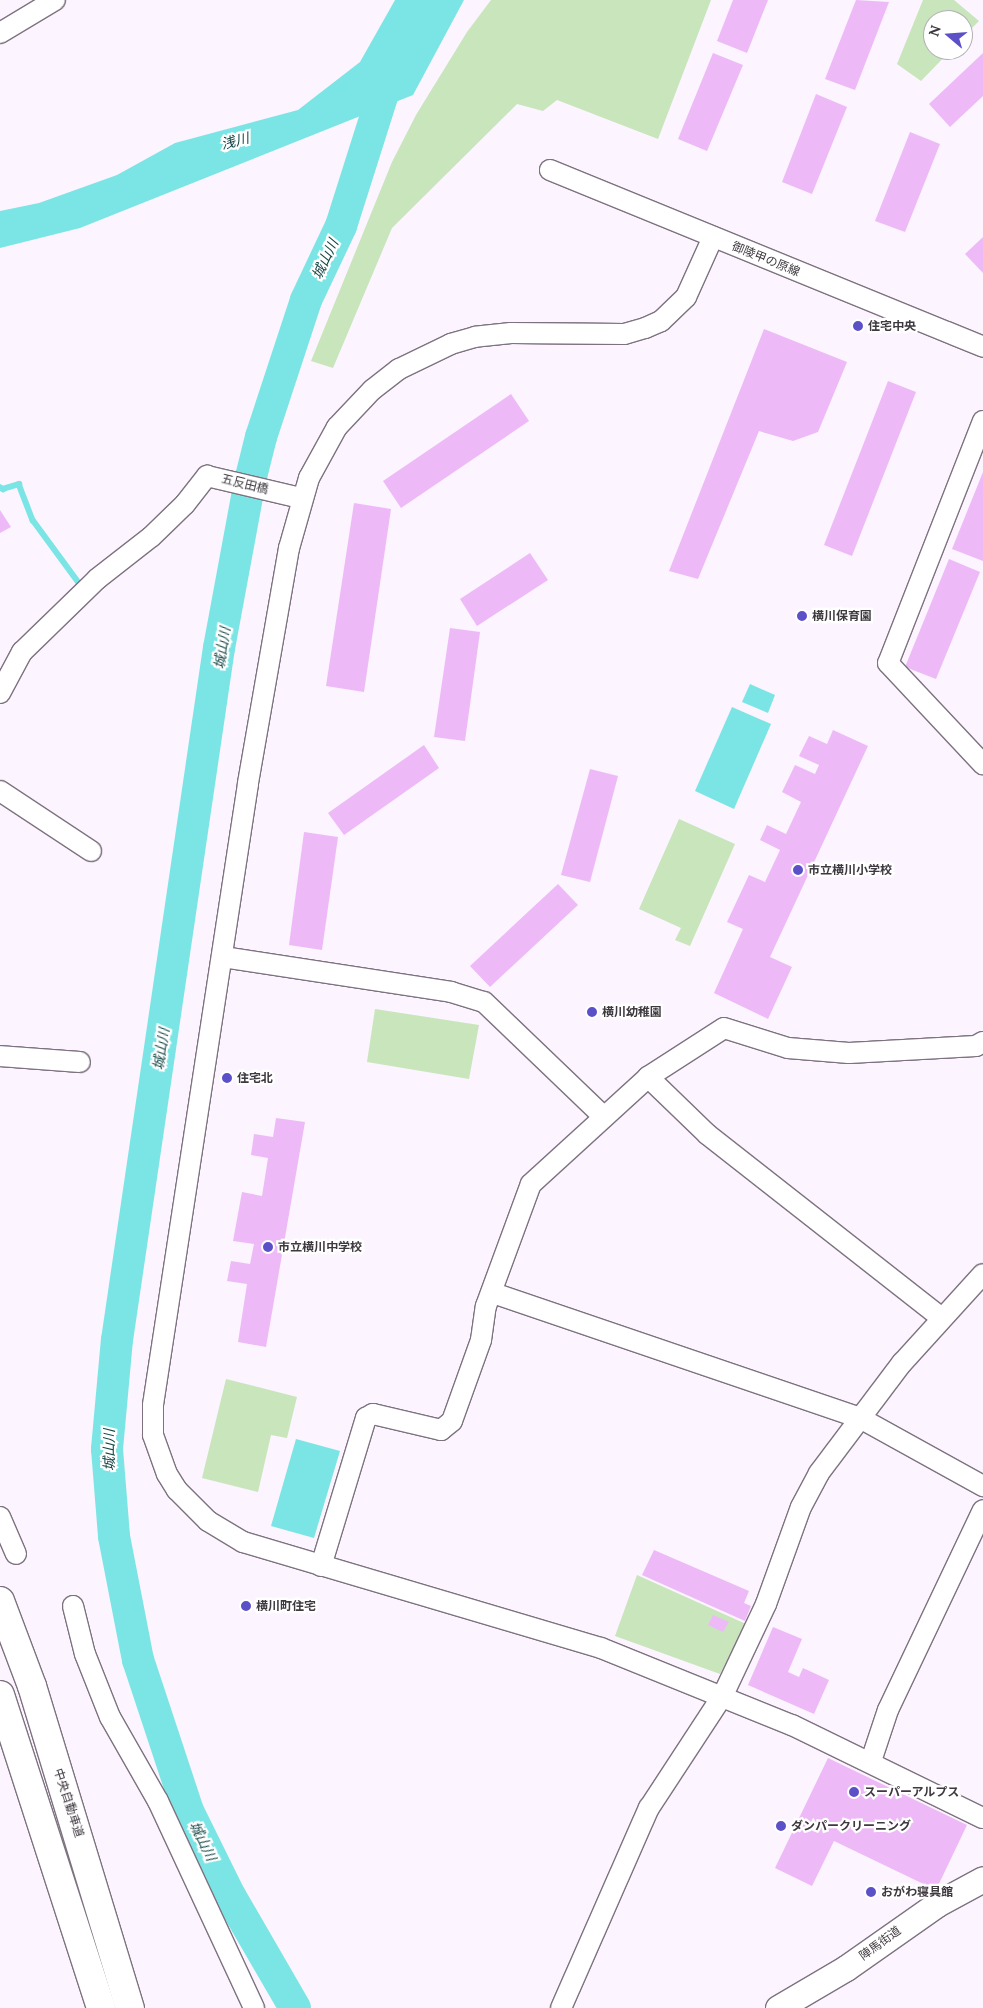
<!DOCTYPE html>
<meta charset="utf-8">
<style>
body{margin:0}
#map{position:relative;width:983px;height:2008px;overflow:hidden;background:#fcf4fe;font-family:Lora,"Noto Sans JP",serif}
div>[style]{position:absolute}
[style*='--x']{left:calc(var(--x)*1px);top:calc(var(--y)*1px);width:calc(var(--w)*1px);rotate:calc(var(--a)*1deg)}
.green>*{inset:0;background:#c8e5bc}
.water>*{inset:0;background:#7be5e5}
.stream>*{height:5.5px;margin:-2.75px;padding:0 2.75px;transform-origin:2.75px;border-radius:2.75px;background:#7be5e5}
.river>*{height:32px;margin:-16px;padding:0 16px;transform-origin:16px;border-radius:16px;background:#7be5e5}
.building>*{inset:0;background:#edbaf7}
.roads{filter:drop-shadow(1px 0 #7e7280) drop-shadow(-1px 0 #7e7280) drop-shadow(0 1px #7e7280) drop-shadow(0 -1px #7e7280)}
.minor>*{height:20px;margin:-10px;padding:0 10px;transform-origin:10px;border-radius:10px;background:#fff}
.major>*{height:25px;margin:-12.5px;padding:0 12.5px;transform-origin:12.5px;border-radius:12.5px;background:#fff}
.highway>*{height:28px;margin:-14px;padding:0 14px;transform-origin:14px;border-radius:14px;background:#fff}
.dots>*{width:14px;height:14px;translate:-50% -50%;box-sizing:border-box;border:2px solid #fff;border-radius:50%}
span{translate:-50% -50%;white-space:nowrap;text-align:center;line-height:1.15;-webkit-text-stroke:4.5px #fff;paint-order:stroke}
.street-label{font-size:12px;color:#3e383f}
.poi-label{font-size:12px;color:#3e383f;font-weight:700}
.left{translate:0 -50%;text-align:left}
.water-label{font-size:14px;color:#144545;font-style:italic}
.north{position:absolute;left:923px;top:10px;width:50px;height:50px;box-sizing:border-box;background:#fff;border:1px solid #b2afb2;border-radius:50%;rotate:288deg;font-size:14px;font-weight:700;line-height:20px;text-align:center;color:#3e383f}
.north::after{content:'';display:block;margin:auto;width:18px;height:22px;background:#5c50c8;clip-path:polygon(50% 0,100% 100%,50% 72%,0 100%)}
</style>
<div id="map">
<div class="green">
<i style="clip-path:polygon(491px 0,711px 0,658px 139px,557px 100px,543px 111px,517px 104px,392px 228px,333px 368px,311px 361px,392px 162px,416px 115px,467px 32px)"></i>
<i style="clip-path:polygon(923px 0,954px 0,979px 21px,963px 37px,963px 20px,933px 20px,933px 50px,951px 50px,921px 81px,897px 64px)"></i>
<i style="clip-path:polygon(679px 819px,735px 844px,690px 946px,675px 940px,681px 928px,639px 909px)"></i>
<i style="clip-path:polygon(375px 1009px,479px 1025px,469px 1079px,367px 1062px)"></i>
<i style="clip-path:polygon(226px 1379px,297px 1397px,287px 1438px,271px 1435px,258px 1492px,202px 1478px)"></i>
<i style="clip-path:polygon(637px 1575px,746px 1624px,720px 1674px,615px 1636px)"></i>
</div>
<div class="water">
<i style="clip-path:polygon(395px 0,464px 0,413px 95px,80px 228px,0 248px,0 211px,39px 203px,117px 175px,175px 143px,298px 110px,360px 62px)"></i>
<i style="clip-path:polygon(750px 684px,775px 695px,768px 713px,742px 702px)"></i>
<i style="clip-path:polygon(732px 707px,771px 724px,734px 809px,695px 791px)"></i>
<i style="clip-path:polygon(296px 1439px,340px 1451px,314px 1538px,271px 1526px)"></i>
</div>
<div class="stream">
<i style="--x:0;--y:487;--w:4;--a:34"></i>
<i style="--x:3;--y:489;--w:17;--a:-17"></i>
<i style="--x:19;--y:484;--w:39;--a:69"></i>
<i style="--x:33;--y:520;--w:83;--a:53.8"></i>
</div>
<div class="river">
<i style="--x:295;--y:2008;--w:129;--a:-120.1"></i>
<i style="--x:230;--y:1896;--w:95;--a:-116.3"></i>
<i style="--x:188;--y:1811;--w:159;--a:-108.3"></i>
<i style="--x:138;--y:1660;--w:126;--a:-101"></i>
<i style="--x:114;--y:1536;--w:87;--a:-94.6"></i>
<i style="--x:107;--y:1449;--w:109;--a:-84.8"></i>
<i style="--x:117;--y:1340;--w:699;--a:-81.62"></i>
<i style="--x:219;--y:648;--w:170;--a:-79.5"></i>
<i style="--x:250;--y:481;--w:45;--a:-76"></i>
<i style="--x:261;--y:437;--w:144;--a:-71.8"></i>
<i style="--x:306;--y:300;--w:82;--a:-64.7"></i>
<i style="--x:341;--y:226;--w:155;--a:-72.4"></i>
<i style="--x:388;--y:78;--w:85;--a:-67.1"></i>
</div>
<div class="building">
<i style="clip-path:polygon(733px 0,768px 0,747px 53px,717px 41px)"></i>
<i style="clip-path:polygon(856px 0,889px 2px,855px 90px,825px 79px)"></i>
<i style="clip-path:polygon(713px 53px,743px 65px,707px 151px,678px 139px)"></i>
<i style="clip-path:polygon(983px 53px,983px 96px,950px 127px,929px 104px)"></i>
<i style="clip-path:polygon(816px 94px,847px 107px,812px 194px,782px 182px)"></i>
<i style="clip-path:polygon(910px 132px,940px 144px,905px 232px,875px 221px)"></i>
<i style="clip-path:polygon(983px 237px,983px 273px,965px 254px)"></i>
<i style="clip-path:polygon(764px 329px,847px 362px,818px 432px,793px 441px,759px 431px,698px 579px,669px 571px)"></i>
<i style="clip-path:polygon(888px 381px,916px 392px,852px 556px,824px 545px)"></i>
<i style="clip-path:polygon(511px 394px,529px 421px,401px 508px,383px 481px)"></i>
<i style="clip-path:polygon(983px 472px,983px 561px,952px 549px)"></i>
<i style="clip-path:polygon(354px 503px,391px 509px,364px 692px,326px 686px)"></i>
<i style="clip-path:polygon(0 510px,11px 527px,0 533px)"></i>
<i style="clip-path:polygon(530px 553px,548px 580px,477px 626px,460px 599px)"></i>
<i style="clip-path:polygon(949px 559px,980px 572px,936px 679px,905px 667px)"></i>
<i style="clip-path:polygon(450px 628px,480px 632px,465px 741px,434px 737px)"></i>
<i style="clip-path:polygon(833px 730px,868px 746px,770px 957px,792px 967px,768px 1019px,714px 993px,743px 929px,727px 922px,749px 875px,765px 882px,780px 850px,760px 840px,767px 825px,786px 834px,801px 802px,782px 792px,795px 765px,815px 774px,819px 765px,799px 756px,809px 736px,827px 744px)"></i>
<i style="clip-path:polygon(424px 745px,439px 768px,344px 835px,328px 813px)"></i>
<i style="clip-path:polygon(590px 769px,618px 776px,590px 882px,561px 875px)"></i>
<i style="clip-path:polygon(304px 832px,338px 837px,322px 950px,289px 945px)"></i>
<i style="clip-path:polygon(558px 884px,578px 905px,490px 987px,470px 966px)"></i>
<i style="clip-path:polygon(276px 1118px,305px 1122px,266px 1347px,238px 1342px,247px 1284px,227px 1281px,231px 1261px,250px 1264px,254px 1244px,233px 1241px,242px 1192px,262px 1196px,268px 1158px,251px 1155px,254px 1134px,273px 1137px)"></i>
<i style="clip-path:polygon(654px 1550px,749px 1591px,744px 1603px,751px 1606px,745px 1621px,642px 1575px)"></i>
<i style="clip-path:polygon(713px 1615px,729px 1622px,723px 1632px,708px 1625px)"></i>
<i style="clip-path:polygon(773px 1627px,802px 1639px,788px 1672px,799px 1677px,803px 1668px,829px 1680px,814px 1714px,748px 1685px)"></i>
<i style="clip-path:polygon(828px 1758px,967px 1825px,936px 1890px,834px 1841px,812px 1886px,775px 1868px)"></i>
</div>
<div class="roads">
<div class="minor">
<i style="--x:0;--y:33;--w:64;--a:-31"></i>
<i style="--x:550;--y:170;--w:468;--a:22.2"></i>
<i style="--x:713;--y:237;--w:66;--a:114.2"></i>
<i style="--x:686;--y:297;--w:35;--a:136"></i>
<i style="--x:661;--y:321;--w:17;--a:156"></i>
<i style="--x:645;--y:328;--w:22;--a:164"></i>
<i style="--x:624;--y:334;--w:113;--a:-179.5"></i>
<i style="--x:511;--y:333;--w:36;--a:174"></i>
<i style="--x:475;--y:337;--w:25;--a:164"></i>
<i style="--x:451;--y:344;--w:58;--a:154.3"></i>
<i style="--x:399;--y:369;--w:34;--a:142"></i>
<i style="--x:372;--y:390;--w:51;--a:133.4"></i>
<i style="--x:337;--y:427;--w:58;--a:118.8"></i>
<i style="--x:309;--y:478;--w:73;--a:105.9"></i>
<i style="--x:289;--y:548;--w:240;--a:99.9"></i>
<i style="--x:248;--y:784;--w:628;--a:98.7"></i>
<i style="--x:153;--y:1405;--w:30;--a:90"></i>
<i style="--x:153;--y:1435;--w:41;--a:70.3"></i>
<i style="--x:167;--y:1474;--w:19;--a:58"></i>
<i style="--x:177;--y:1490;--w:44;--a:45"></i>
<i style="--x:208;--y:1521;--w:41;--a:31"></i>
<i style="--x:243;--y:1542;--w:373;--a:16.5"></i>
<i style="--x:601;--y:1648;--w:206;--a:22"></i>
<i style="--x:792;--y:1725;--w:212;--a:26"></i>
<i style="--x:983;--y:421;--w:260;--a:111.4"></i>
<i style="--x:888;--y:663;--w:139;--a:46.8"></i>
<i style="--x:0;--y:693;--w:47;--a:-61.8"></i>
<i style="--x:22;--y:652;--w:105;--a:-44.2"></i>
<i style="--x:97;--y:579;--w:68;--a:-37.9"></i>
<i style="--x:151;--y:537;--w:47;--a:-44.1"></i>
<i style="--x:185;--y:504;--w:36;--a:-52"></i>
<i style="--x:207;--y:476;--w:97;--a:13.2"></i>
<i style="--x:0;--y:791;--w:109;--a:33.4"></i>
<i style="--x:223;--y:957;--w:231;--a:8.7"></i>
<i style="--x:451;--y:992;--w:34;--a:17"></i>
<i style="--x:484;--y:1002;--w:166;--a:43.8"></i>
<i style="--x:0;--y:1056;--w:80;--a:4.3"></i>
<i style="--x:648;--y:1077;--w:82;--a:44"></i>
<i style="--x:707;--y:1134;--w:298;--a:38.1"></i>
<i style="--x:493;--y:1293;--w:388;--a:18.8"></i>
<i style="--x:860;--y:1418;--w:141;--a:28.9"></i>
<i style="--x:0;--y:1517;--w:40;--a:66.6"></i>
<i style="--x:321;--y:1566;--w:155;--a:-73.1"></i>
<i style="--x:366;--y:1418;--w:8;--a:-30"></i>
<i style="--x:373;--y:1414;--w:70;--a:13.2"></i>
<i style="--x:441;--y:1430;--w:14;--a:-39"></i>
<i style="--x:452;--y:1421;--w:86;--a:-70.3"></i>
<i style="--x:481;--y:1340;--w:34;--a:-82"></i>
<i style="--x:486;--y:1306;--w:130;--a:-69.8"></i>
<i style="--x:531;--y:1184;--w:159;--a:-42.4"></i>
<i style="--x:648;--y:1077;--w:90;--a:-32.8"></i>
<i style="--x:724;--y:1028;--w:67;--a:17.4"></i>
<i style="--x:788;--y:1048;--w:61;--a:4.7"></i>
<i style="--x:849;--y:1053;--w:127;--a:-3.2"></i>
<i style="--x:976;--y:1046;--w:8;--a:-30"></i>
<i style="--x:73;--y:1606;--w:49;--a:76"></i>
<i style="--x:85;--y:1654;--w:68;--a:68.4"></i>
<i style="--x:110;--y:1717;--w:97;--a:60.3"></i>
<i style="--x:158;--y:1801;--w:228;--a:65.1"></i>
<i style="--x:871;--y:1761;--w:54;--a:-71.6"></i>
<i style="--x:888;--y:1710;--w:221;--a:-64.6"></i>
<i style="--x:561;--y:2008;--w:219;--a:-66.3"></i>
<i style="--x:649;--y:1808;--w:135;--a:-56.8"></i>
<i style="--x:723;--y:1695;--w:101;--a:-64.7"></i>
<i style="--x:766;--y:1604;--w:103;--a:-70.2"></i>
<i style="--x:801;--y:1507;--w:38;--a:-62"></i>
<i style="--x:819;--y:1473;--w:138;--a:-53"></i>
<i style="--x:902;--y:1363;--w:120;--a:-47.7"></i>
</div>
<div class="major">
<i style="--x:778;--y:2008;--w:79;--a:-30.5"></i>
<i style="--x:846;--y:1968;--w:111;--a:-35.1"></i>
<i style="--x:937;--y:1904;--w:52;--a:-28.5"></i>
</div>
<div class="highway">
<i style="--x:0;--y:1601;--w:91;--a:69.4"></i>
<i style="--x:32;--y:1686;--w:337;--a:73.1"></i>
<i style="--x:0;--y:1695;--w:329;--a:72.1"></i>
</div>
</div>
<div class="dots">
<i style="left:858px;top:326px;background:#5c50c8"></i>
<i style="left:802px;top:616px;background:#5c50c8"></i>
<i style="left:798px;top:870px;background:#5c50c8"></i>
<i style="left:592px;top:1012px;background:#5c50c8"></i>
<i style="left:227px;top:1078px;background:#5c50c8"></i>
<i style="left:268px;top:1247px;background:#5c50c8"></i>
<i style="left:246px;top:1606px;background:#5c50c8"></i>
<i style="left:854px;top:1792px;background:#5c50c8"></i>
<i style="left:781px;top:1826px;background:#5c50c8"></i>
<i style="left:871px;top:1892px;background:#5c50c8"></i>
</div>
<div class="street-label">
<span style="left:766px;top:259px;rotate:22deg">御陵甲の原線</span>
<span style="left:245px;top:484px;rotate:14deg">五反田橋</span>
<span style="left:69px;top:1803px;rotate:72deg">中央自動車道</span>
<span style="left:880px;top:1943px;rotate:-36deg">陣馬街道</span>
</div>
<div class="poi-label">
<span class="left" style="left:868px;top:326px">住宅中央</span>
<span class="left" style="left:812px;top:616px">横川保育園</span>
<span class="left" style="left:808px;top:870px">市立横川小学校</span>
<span class="left" style="left:602px;top:1012px">横川幼稚園</span>
<span class="left" style="left:237px;top:1078px">住宅北</span>
<span class="left" style="left:278px;top:1247px">市立横川中学校</span>
<span class="left" style="left:256px;top:1606px">横川町住宅</span>
<span class="left" style="left:864px;top:1792px">スーパーアルプス</span>
<span class="left" style="left:791px;top:1826px">ダンパークリーニング</span>
<span class="left" style="left:881px;top:1892px">おがわ寝具館</span>
</div>
<div class="water-label">
<span style="left:235px;top:141px;rotate:-14deg">浅川</span>
<span style="left:325px;top:259px;rotate:-65deg">城山川</span>
<span style="left:222px;top:648px;rotate:-81deg">城山川</span>
<span style="left:161px;top:1049px;rotate:-81deg">城山川</span>
<span style="left:109px;top:1450px;rotate:-90deg">城山川</span>
<span style="left:203px;top:1841px;rotate:64deg">城山川</span>
</div>
<div class="north">N</div>
</div>
